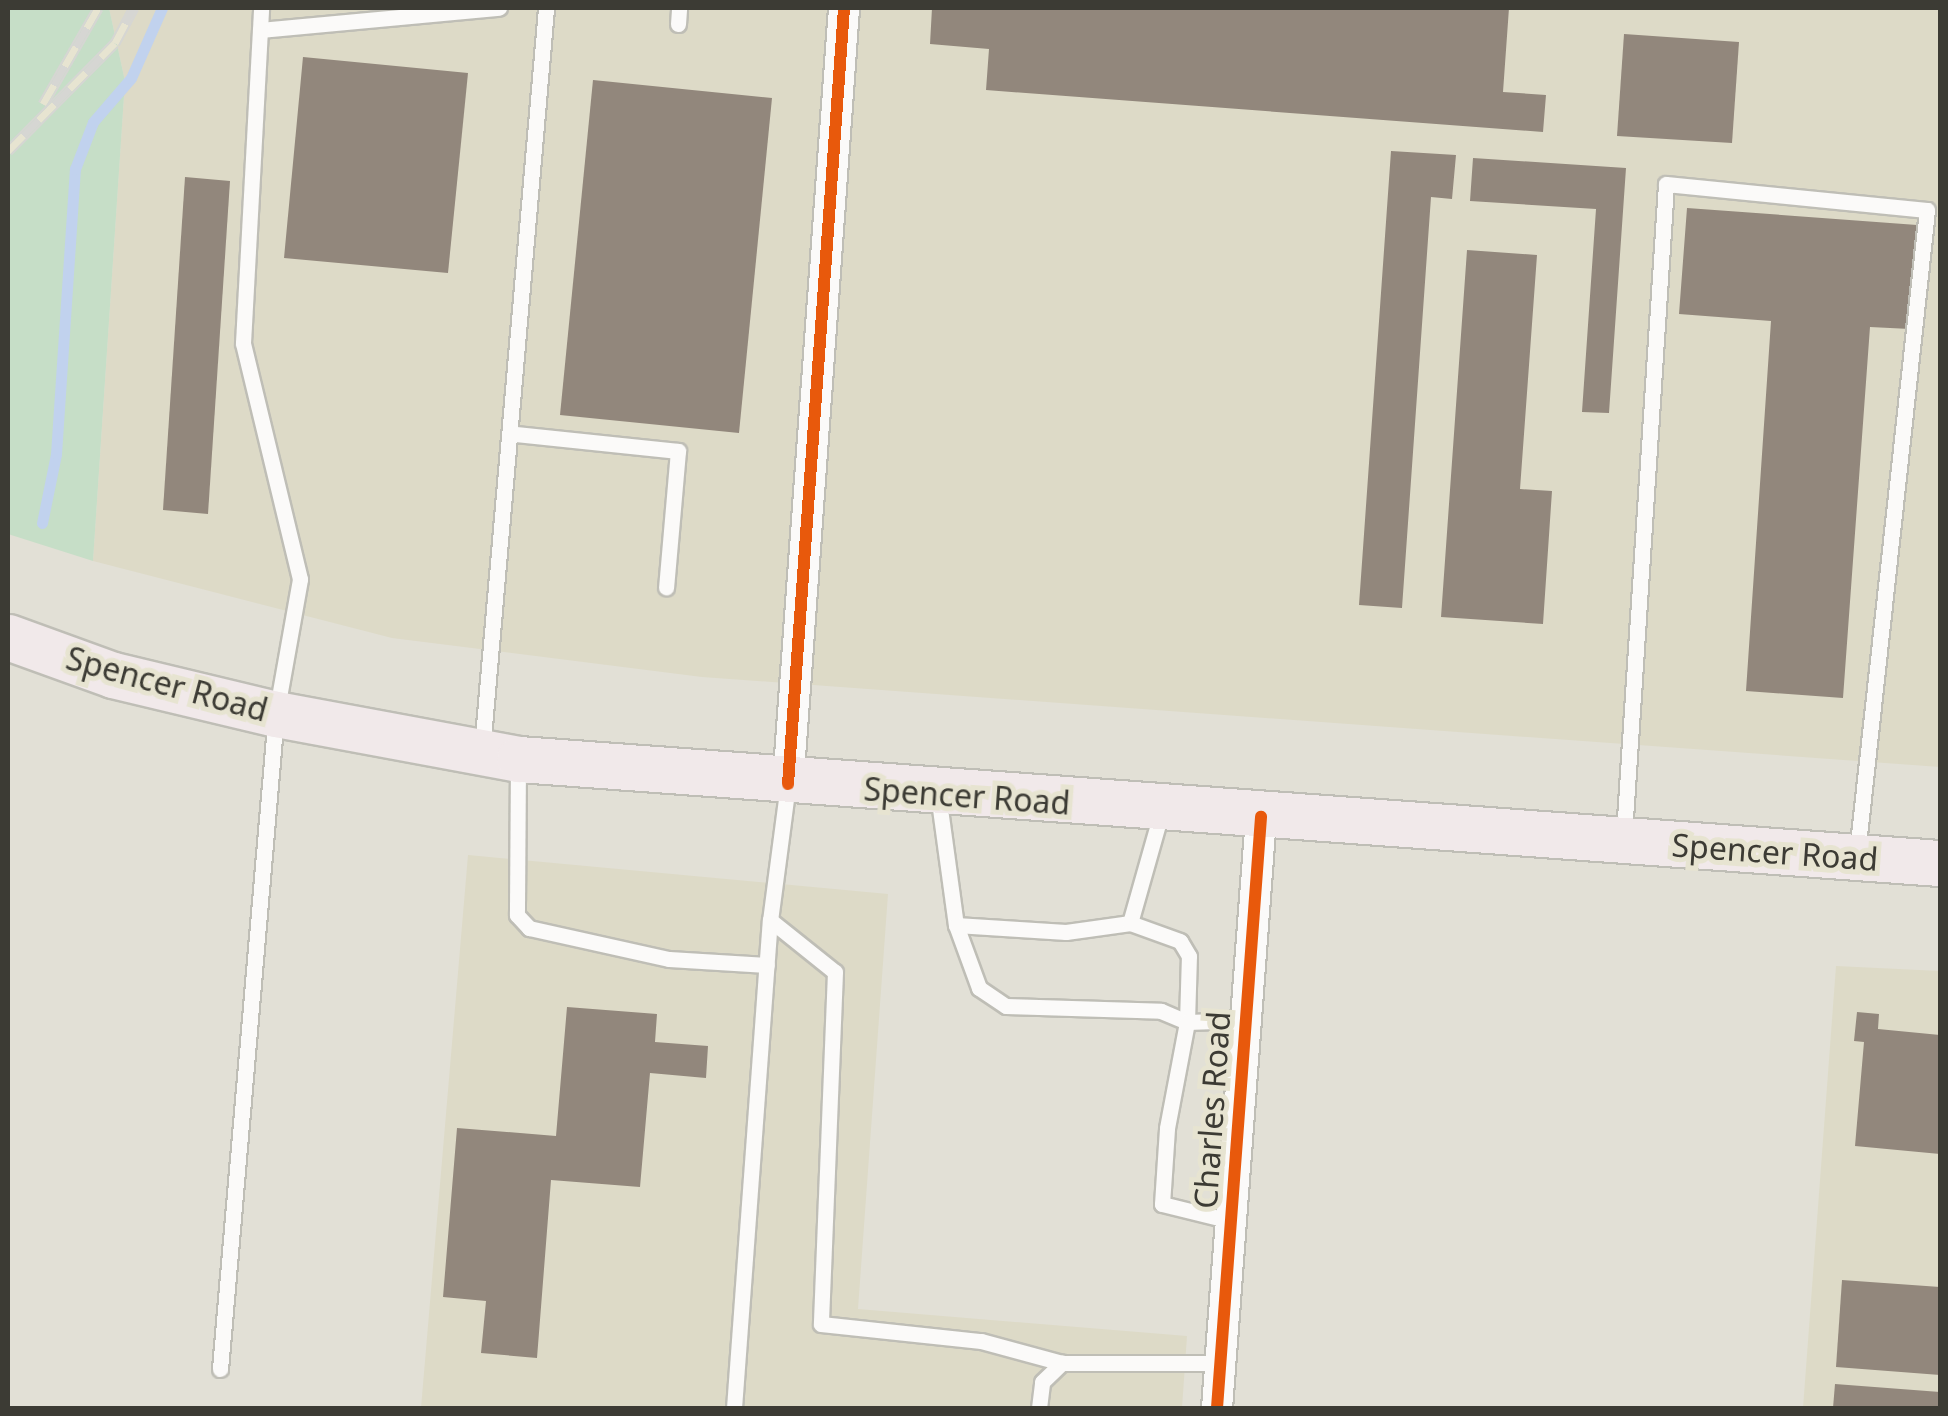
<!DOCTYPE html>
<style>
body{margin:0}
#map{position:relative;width:1948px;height:1416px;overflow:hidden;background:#e2e0d6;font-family:"Noto Sans",sans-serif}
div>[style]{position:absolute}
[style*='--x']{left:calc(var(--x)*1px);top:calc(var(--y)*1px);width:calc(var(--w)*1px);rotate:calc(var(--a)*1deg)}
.built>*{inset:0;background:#dddac7}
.green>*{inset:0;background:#c6dec7}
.stream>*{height:11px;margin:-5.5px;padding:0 5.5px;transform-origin:5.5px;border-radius:5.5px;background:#c1d2ee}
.building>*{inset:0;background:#92877c}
.roads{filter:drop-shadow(2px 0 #bfbeb6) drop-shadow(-2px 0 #bfbeb6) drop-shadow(0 2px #bfbeb6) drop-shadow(0 -2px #bfbeb6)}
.lane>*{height:15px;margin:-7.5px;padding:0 7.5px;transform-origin:7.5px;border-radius:7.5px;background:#fbfaf9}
.street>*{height:30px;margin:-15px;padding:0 15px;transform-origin:15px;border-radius:15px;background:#fbfaf9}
.primary>*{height:45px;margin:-22.5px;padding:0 22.5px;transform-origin:22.5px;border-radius:22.5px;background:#f1e9ea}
.rail>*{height:11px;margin-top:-5.5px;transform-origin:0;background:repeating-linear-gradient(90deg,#e7e4d1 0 22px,#d6d6d3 0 44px);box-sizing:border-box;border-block:2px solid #d6d6d3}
.cycleway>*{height:12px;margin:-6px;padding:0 6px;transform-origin:6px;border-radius:6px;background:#e8590c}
span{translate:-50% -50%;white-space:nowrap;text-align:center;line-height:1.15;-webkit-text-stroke:10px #e7e4d1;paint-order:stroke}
.street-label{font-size:32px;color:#3c3b34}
.frame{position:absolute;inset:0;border:10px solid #3c3b34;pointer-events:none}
</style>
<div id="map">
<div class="built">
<i style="clip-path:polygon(109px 8px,1940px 8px,1940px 767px,702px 677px,392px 638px,93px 561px,125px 81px)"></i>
<i style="clip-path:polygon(468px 855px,888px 894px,858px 1309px,1187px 1336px,1182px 1408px,421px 1408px)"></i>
<i style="clip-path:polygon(1836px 966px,1940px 971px,1940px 1408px,1803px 1408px)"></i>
</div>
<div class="green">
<i style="clip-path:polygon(8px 8px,109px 8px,125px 81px,93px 561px,8px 534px)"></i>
</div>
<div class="stream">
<i style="--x:42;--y:523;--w:70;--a:-78.5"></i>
<i style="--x:56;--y:454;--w:286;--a:-86.2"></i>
<i style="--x:75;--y:169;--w:50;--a:-69"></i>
<i style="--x:93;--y:122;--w:58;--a:-49.2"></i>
<i style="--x:131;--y:78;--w:77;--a:-66.1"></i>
</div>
<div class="building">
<i style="clip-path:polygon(932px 8px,1509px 8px,1503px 92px,1546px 95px,1543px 132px,986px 90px,989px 49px,930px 44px)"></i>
<i style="clip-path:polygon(1624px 34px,1739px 42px,1732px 143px,1617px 136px)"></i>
<i style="clip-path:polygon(303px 57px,468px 73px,448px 273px,284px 258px)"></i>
<i style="clip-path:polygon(593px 80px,772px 98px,739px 433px,560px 415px)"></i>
<i style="clip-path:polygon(1391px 151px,1456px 155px,1452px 199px,1431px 197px,1402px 608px,1359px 605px)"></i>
<i style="clip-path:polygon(1473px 158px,1626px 168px,1609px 413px,1582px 412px,1596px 209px,1470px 201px)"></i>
<i style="clip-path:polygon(185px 177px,230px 181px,208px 514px,163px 510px)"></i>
<i style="clip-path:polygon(1687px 208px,1917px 225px,1910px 329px,1870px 327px,1843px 698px,1746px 691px,1771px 321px,1679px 314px)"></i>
<i style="clip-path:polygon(1467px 250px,1537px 255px,1520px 489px,1552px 491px,1543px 624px,1441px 617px)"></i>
<i style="clip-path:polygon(567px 1007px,657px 1014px,655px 1042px,708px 1046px,706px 1078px,650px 1073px,640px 1187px,551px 1180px,537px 1358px,481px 1353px,486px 1301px,443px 1297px,457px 1128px,556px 1136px)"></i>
<i style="clip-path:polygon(1857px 1012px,1879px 1014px,1878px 1029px,1940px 1035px,1940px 1154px,1855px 1146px,1864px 1042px,1854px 1041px)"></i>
<i style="clip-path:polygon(1842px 1280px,1940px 1287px,1940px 1375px,1836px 1367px)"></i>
<i style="clip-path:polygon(1835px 1384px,1940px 1392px,1940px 1408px,1833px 1408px)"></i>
</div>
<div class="roads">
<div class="lane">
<i style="--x:678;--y:24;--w:16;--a:-86"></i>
<i style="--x:260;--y:30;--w:240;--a:-5.3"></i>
<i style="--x:516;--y:434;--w:163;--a:6"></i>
<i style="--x:678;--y:451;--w:137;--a:95"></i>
<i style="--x:482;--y:749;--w:744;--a:-85.06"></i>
<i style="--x:518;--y:763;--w:152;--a:90.4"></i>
<i style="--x:517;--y:915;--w:18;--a:47"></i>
<i style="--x:529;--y:928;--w:143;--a:12.5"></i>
<i style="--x:669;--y:959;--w:98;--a:3.5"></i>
<i style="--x:788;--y:784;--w:137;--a:97.5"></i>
<i style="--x:770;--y:920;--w:83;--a:38.7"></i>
<i style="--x:835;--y:972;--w:352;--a:92.3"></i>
<i style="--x:821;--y:1324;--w:161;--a:6.1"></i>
<i style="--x:981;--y:1341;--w:84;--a:15.2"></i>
<i style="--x:938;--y:794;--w:132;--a:82.2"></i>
<i style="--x:956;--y:925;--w:110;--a:3.6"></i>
<i style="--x:1066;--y:932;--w:65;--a:-8"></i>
<i style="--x:1130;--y:923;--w:117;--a:-74.2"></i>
<i style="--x:1624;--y:834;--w:651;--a:-86.3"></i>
<i style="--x:1666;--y:184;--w:262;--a:5.7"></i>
<i style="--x:1927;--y:210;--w:647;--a:96.21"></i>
<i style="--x:956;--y:925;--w:67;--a:69.9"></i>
<i style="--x:979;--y:988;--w:32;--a:34"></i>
<i style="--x:1006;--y:1006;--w:155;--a:1.8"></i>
<i style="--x:1161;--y:1011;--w:28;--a:23"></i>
<i style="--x:1187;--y:1022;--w:66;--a:-88.3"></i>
<i style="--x:1189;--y:956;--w:17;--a:-121"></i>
<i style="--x:1180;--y:941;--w:53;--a:-160.2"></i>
<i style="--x:1231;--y:1221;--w:71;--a:-166.2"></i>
<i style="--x:1162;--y:1204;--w:76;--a:-86.2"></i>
<i style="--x:1167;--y:1128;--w:108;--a:-79.3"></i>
<i style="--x:1187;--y:1022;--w:59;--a:-1.9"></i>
<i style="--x:220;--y:1369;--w:657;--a:-85.11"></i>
<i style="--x:276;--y:714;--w:137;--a:-79.9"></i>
<i style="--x:300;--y:579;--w:243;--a:-103.6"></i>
<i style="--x:243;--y:343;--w:335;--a:-86.9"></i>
<i style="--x:734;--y:1408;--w:489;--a:-85.8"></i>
<i style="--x:1039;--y:1408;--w:26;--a:-83"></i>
<i style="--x:1042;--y:1382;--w:28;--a:-44"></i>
<i style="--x:1062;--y:1363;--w:158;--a:0"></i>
</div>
<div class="street">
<i style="--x:788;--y:784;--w:778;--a:-85.87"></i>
<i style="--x:1217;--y:1408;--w:593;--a:-85.74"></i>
</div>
<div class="primary">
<i style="--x:8;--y:637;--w:112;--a:19.9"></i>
<i style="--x:113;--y:675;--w:168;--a:13.5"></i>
<i style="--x:276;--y:714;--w:247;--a:10.5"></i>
<i style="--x:519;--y:759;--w:1425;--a:4.19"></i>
</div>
</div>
<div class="rail">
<i style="--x:43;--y:104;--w:111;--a:-60.2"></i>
<i style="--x:8;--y:151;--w:152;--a:-45.3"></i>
<i style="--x:115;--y:43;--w:40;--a:-62"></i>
</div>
<div class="cycleway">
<i style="--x:788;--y:784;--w:778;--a:-85.87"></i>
<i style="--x:1217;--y:1408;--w:593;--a:-85.74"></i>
</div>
<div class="street-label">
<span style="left:167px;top:684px;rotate:15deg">Spencer Road</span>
<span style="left:967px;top:796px;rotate:4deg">Spencer Road</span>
<span style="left:1775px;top:852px;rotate:4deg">Spencer Road</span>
<span style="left:1212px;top:1110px;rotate:-86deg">Charles Road</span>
</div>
<div class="frame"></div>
</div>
